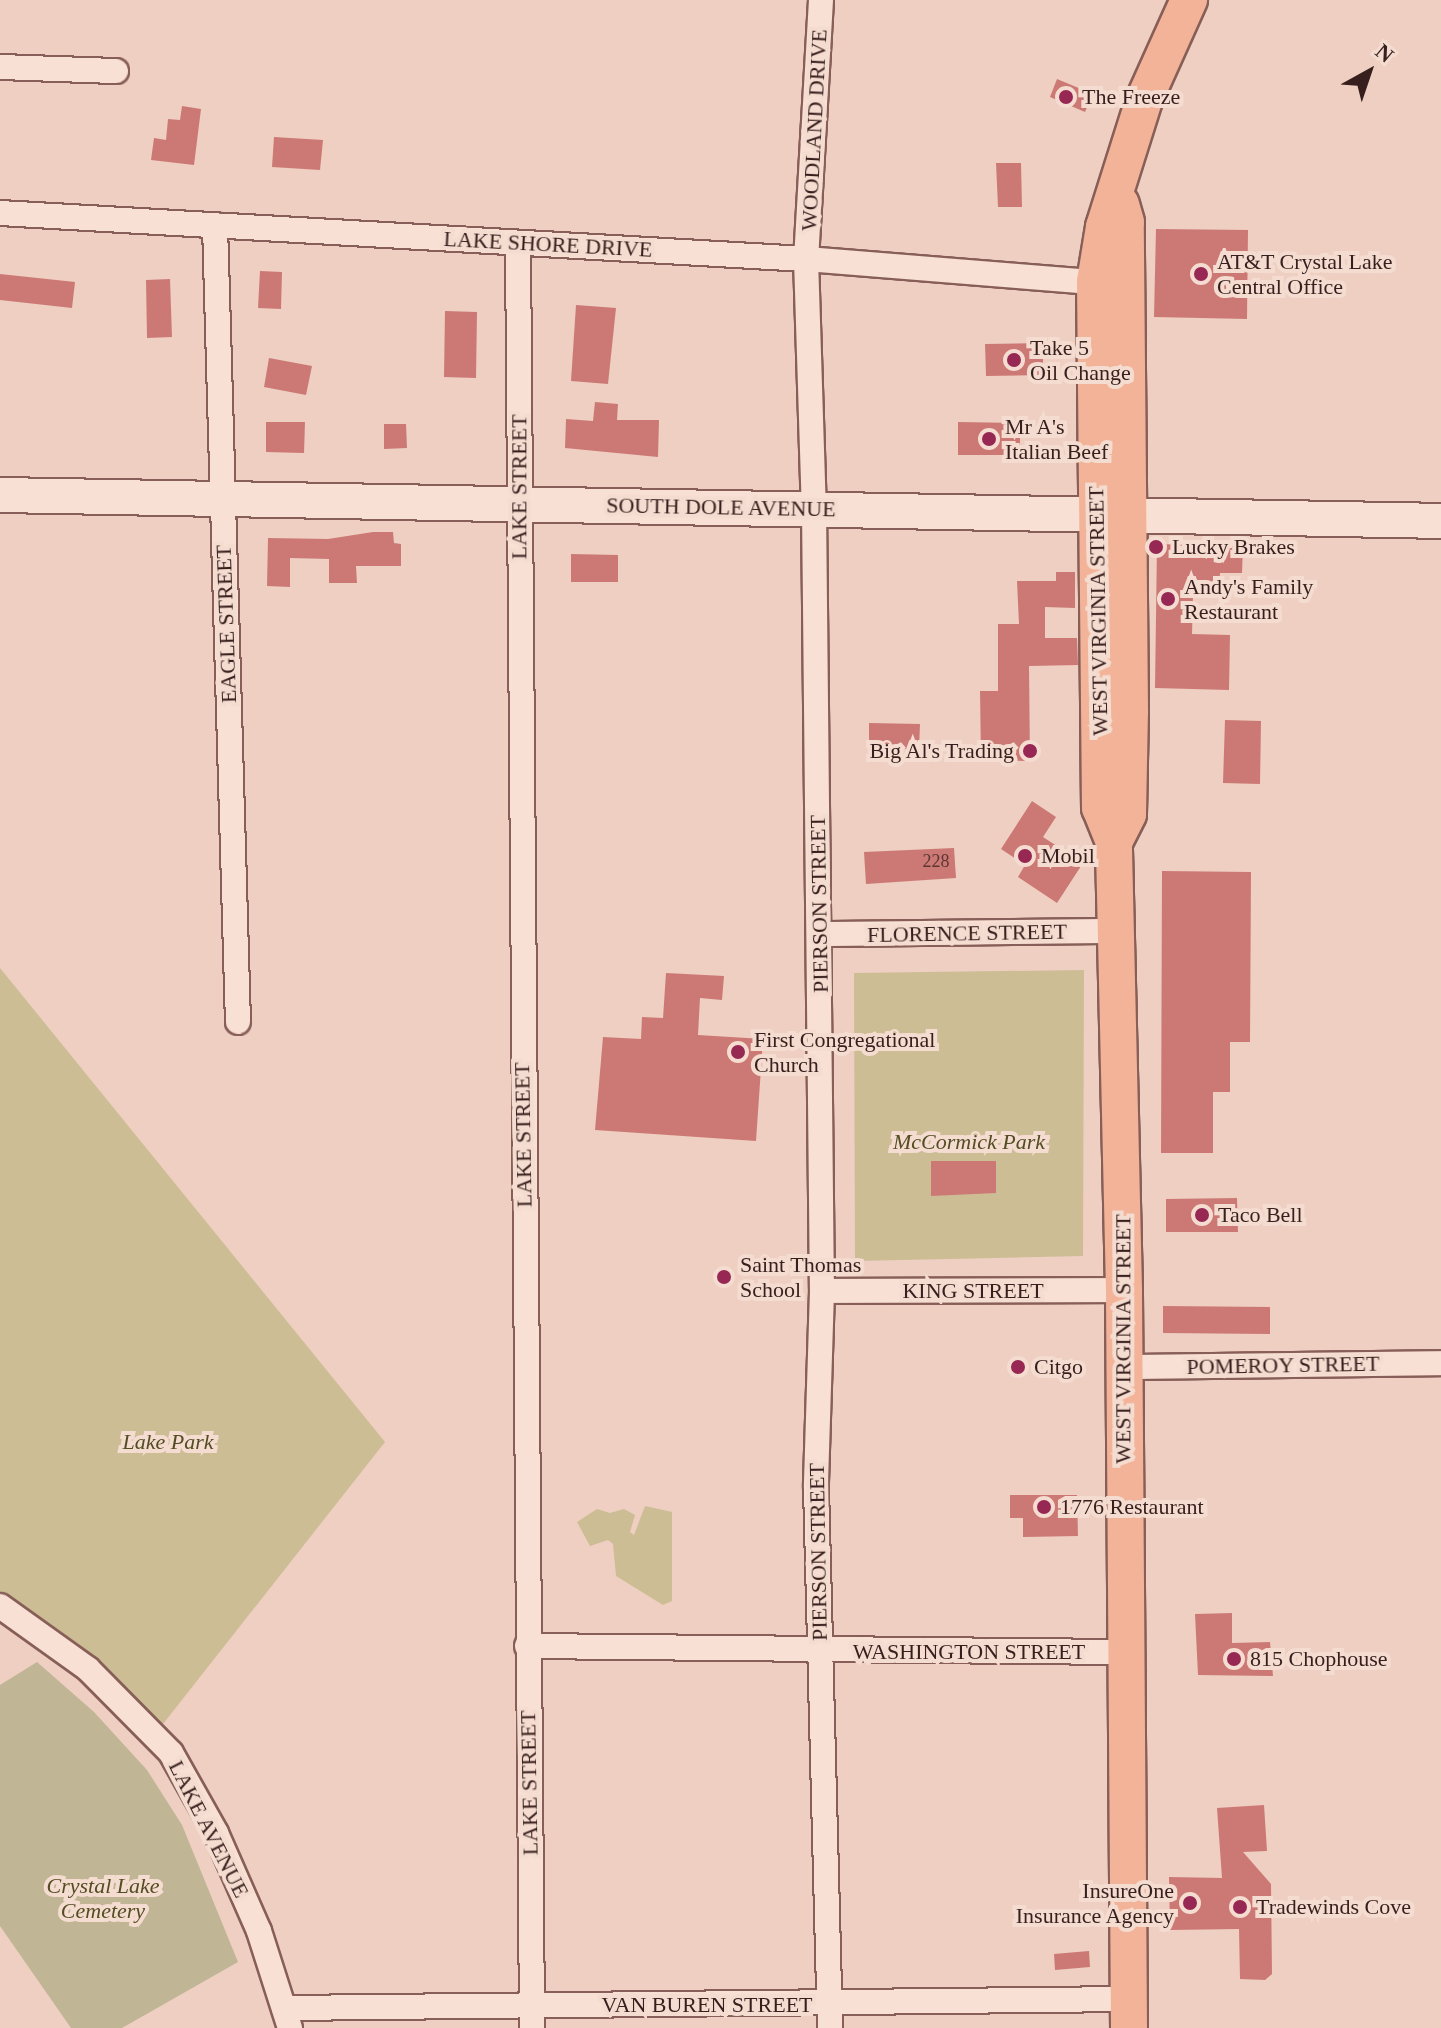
<!DOCTYPE html>
<style>
body{margin:0}
#map{position:relative;width:1441px;height:2028px;overflow:hidden;background:#eecfc1;font-family:"Times New Roman",serif}
div>[style]{position:absolute}
[style*='--x']{left:calc(var(--x)*1px);top:calc(var(--y)*1px);width:calc(var(--w)*1px);rotate:calc(var(--a)*1deg)}
.green>*{inset:0;background:#ccbd95}
.cemetery>*{inset:0;background:#c0b594}
.building>*{inset:0;background:#cc7976}
.roads{filter:drop-shadow(2px 0 #875f58) drop-shadow(-2px 0 #875f58) drop-shadow(0 2px #875f58) drop-shadow(0 -2px #875f58)}
.street>*{height:24px;margin:-12px;padding:0 12px;transform-origin:12px;border-radius:12px;background:#f9e0d4}
.secondary>*{height:34px;margin:-17px;padding:0 17px;transform-origin:17px;border-radius:17px;background:#f9e0d4}
.primary>*{height:36px;margin:-18px;padding:0 18px;transform-origin:18px;border-radius:18px;background:#f2b398}
.dots>*{width:22px;height:22px;translate:-50% -50%;box-sizing:border-box;border:4px solid #f5dcd0;border-radius:50%}
span{translate:-50% -50%;white-space:nowrap;text-align:center;line-height:1.15;-webkit-text-stroke:8px #f5dcd0;paint-order:stroke}
.number-label{font-size:18px;color:#5c3633}
.number-label span{-webkit-text-stroke-width:0}
.poi-label{font-size:22px;color:#371f1d}
.left{translate:0 -50%;text-align:left}
.right{translate:-100% -50%;text-align:right}
.street-label{font-size:22px;color:#371f1d}
.park-label{font-size:22px;color:#534d23;font-style:italic}
.north{position:absolute;left:1329px;top:32px;width:80px;height:80px;-webkit-text-stroke:6px #f5dcd0;paint-order:stroke;rotate:40deg;font-size:22px;font-weight:700;line-height:32px;text-align:center;color:#371f1d}
.north::after{content:'';display:block;margin:auto;width:28px;height:36px;background:#371f1d;clip-path:polygon(50% 0,100% 100%,50% 72%,0 100%)}
</style>
<div id="map">
<div class="green">
<i style="clip-path:polygon(0 968px,385px 1442px,163px 1724px,0 1593px)"></i>
<i style="clip-path:polygon(1084px 970px,1083px 1256px,855px 1261px,854px 973px)"></i>
<i style="clip-path:polygon(645px 1506px,672px 1512px,672px 1601px,663px 1605px,616px 1576px,613px 1544px,608px 1540px,590px 1546px,577px 1522px,597px 1509px,610px 1513px,624px 1509px,635px 1515px,630px 1532px,634px 1535px)"></i>
</div>
<div class="cemetery">
<i style="clip-path:polygon(37px 1662px,94px 1712px,147px 1770px,182px 1825px,238px 1962px,122px 2028px,71px 2028px,0 1926px,0 1685px)"></i>
</div>
<div class="building">
<i style="clip-path:polygon(1057px 79px,1093px 94px,1085px 112px,1050px 97px)"></i>
<i style="clip-path:polygon(182px 106px,201px 109px,194px 165px,151px 160px,154px 138px,166px 140px,168px 119px,180px 120px)"></i>
<i style="clip-path:polygon(274px 137px,323px 140px,320px 170px,272px 167px)"></i>
<i style="clip-path:polygon(996px 163px,1021px 163px,1022px 207px,998px 207px)"></i>
<i style="clip-path:polygon(1156px 229px,1248px 230px,1247px 319px,1154px 317px)"></i>
<i style="clip-path:polygon(260px 271px,282px 272px,281px 309px,258px 308px)"></i>
<i style="clip-path:polygon(0 274px,75px 282px,72px 308px,0 300px)"></i>
<i style="clip-path:polygon(170px 279px,172px 337px,147px 338px,146px 280px)"></i>
<i style="clip-path:polygon(576px 305px,616px 308px,608px 384px,571px 381px)"></i>
<i style="clip-path:polygon(445px 311px,477px 312px,476px 378px,444px 377px)"></i>
<i style="clip-path:polygon(1043px 343px,1043px 375px,986px 376px,985px 344px)"></i>
<i style="clip-path:polygon(269px 358px,312px 366px,306px 395px,264px 387px)"></i>
<i style="clip-path:polygon(595px 402px,618px 404px,617px 420px,659px 420px,658px 457px,565px 448px,566px 419px,593px 421px)"></i>
<i style="clip-path:polygon(266px 422px,305px 422px,304px 453px,266px 452px)"></i>
<i style="clip-path:polygon(958px 422px,1020px 423px,1020px 455px,958px 455px)"></i>
<i style="clip-path:polygon(384px 424px,406px 424px,407px 448px,384px 449px)"></i>
<i style="clip-path:polygon(373px 532px,393px 532px,394px 543px,401px 544px,401px 566px,356px 566px,357px 583px,329px 583px,329px 559px,290px 558px,290px 587px,267px 586px,268px 538px,328px 539px)"></i>
<i style="clip-path:polygon(1157px 544px,1243px 546px,1242px 573px,1220px 573px,1219px 594px,1193px 594px,1192px 634px,1230px 635px,1229px 690px,1155px 688px)"></i>
<i style="clip-path:polygon(571px 554px,618px 555px,618px 582px,571px 582px)"></i>
<i style="clip-path:polygon(1056px 572px,1075px 572px,1075px 608px,1045px 607px,1045px 638px,1077px 638px,1078px 665px,1029px 666px,1030px 761px,981px 760px,980px 691px,998px 691px,998px 624px,1019px 624px,1017px 581px,1056px 581px)"></i>
<i style="clip-path:polygon(1225px 720px,1261px 721px,1260px 784px,1223px 783px)"></i>
<i style="clip-path:polygon(869px 723px,920px 724px,919px 749px,869px 749px)"></i>
<i style="clip-path:polygon(1032px 801px,1056px 817px,1043px 837px,1083px 863px,1057px 903px,1018px 877px,1025px 865px,1001px 849px)"></i>
<i style="clip-path:polygon(954px 848px,956px 878px,866px 884px,864px 852px)"></i>
<i style="clip-path:polygon(1162px 871px,1251px 872px,1250px 1042px,1230px 1042px,1230px 1092px,1213px 1092px,1213px 1153px,1161px 1153px)"></i>
<i style="clip-path:polygon(666px 973px,724px 976px,722px 1000px,700px 998px,698px 1035px,763px 1039px,756px 1141px,595px 1130px,603px 1037px,641px 1039px,642px 1017px,663px 1018px)"></i>
<i style="clip-path:polygon(931px 1161px,996px 1161px,996px 1193px,931px 1196px)"></i>
<i style="clip-path:polygon(1237px 1198px,1238px 1232px,1166px 1232px,1166px 1199px)"></i>
<i style="clip-path:polygon(1163px 1306px,1270px 1307px,1270px 1334px,1163px 1333px)"></i>
<i style="clip-path:polygon(1010px 1495px,1077px 1495px,1078px 1536px,1023px 1537px,1023px 1518px,1010px 1518px)"></i>
<i style="clip-path:polygon(1232px 1613px,1232px 1643px,1270px 1642px,1273px 1676px,1198px 1675px,1195px 1614px)"></i>
<i style="clip-path:polygon(1264px 1805px,1267px 1851px,1243px 1852px,1271px 1884px,1272px 1974px,1265px 1980px,1240px 1979px,1239px 1929px,1170px 1930px,1169px 1877px,1222px 1878px,1217px 1808px)"></i>
<i style="clip-path:polygon(1089px 1951px,1090px 1967px,1055px 1970px,1054px 1954px)"></i>
</div>
<div class="roads">
<div class="street">
<i style="--x:821;--y:0;--w:259;--a:93.3"></i>
<i style="--x:806;--y:259;--w:248;--a:88.2"></i>
<i style="--x:814;--y:507;--w:784;--a:89.42"></i>
<i style="--x:822;--y:1291;--w:196;--a:91.8"></i>
<i style="--x:816;--y:1487;--w:541;--a:88.52"></i>
<i style="--x:0;--y:67;--w:116;--a:2"></i>
<i style="--x:0;--y:213;--w:807;--a:3.27"></i>
<i style="--x:806;--y:259;--w:290;--a:4.6"></i>
<i style="--x:215;--y:225;--w:797;--a:88.35"></i>
<i style="--x:518;--y:243;--w:1785;--a:89.55"></i>
<i style="--x:819;--y:934;--w:296;--a:-0.6"></i>
<i style="--x:822;--y:1291;--w:302;--a:-0.2"></i>
<i style="--x:1124;--y:1367;--w:317;--a:-0.7"></i>
<i style="--x:0;--y:1606;--w:108;--a:35.6"></i>
<i style="--x:88;--y:1669;--w:118;--a:45.3"></i>
<i style="--x:171;--y:1753;--w:92;--a:60.6"></i>
<i style="--x:216;--y:1833;--w:107;--a:66.3"></i>
<i style="--x:259;--y:1931;--w:102;--a:72.3"></i>
<i style="--x:527;--y:1646;--w:596;--a:0.58"></i>
<i style="--x:284;--y:2008;--w:845;--a:-0.61"></i>
</div>
<div class="secondary">
<i style="--x:0;--y:495;--w:1441;--a:1.03"></i>
</div>
<div class="primary">
<i style="--x:1114;--y:842;--w:31;--a:-63"></i>
<i style="--x:1128;--y:814;--w:102;--a:-88.9"></i>
<i style="--x:1130;--y:712;--w:490;--a:-90.5"></i>
<i style="--x:1126;--y:222;--w:19;--a:-106"></i>
<i style="--x:1129;--y:2028;--w:738;--a:-90.39"></i>
<i style="--x:1124;--y:1290;--w:448;--a:-91.3"></i>
<i style="--x:1114;--y:842;--w:37;--a:-112"></i>
<i style="--x:1100;--y:808;--w:526;--a:-90.54"></i>
<i style="--x:1095;--y:282;--w:56;--a:-80.7"></i>
<i style="--x:1104;--y:227;--w:133;--a:-72.5"></i>
<i style="--x:1144;--y:100;--w:110;--a:-65.8"></i>
</div>
</div>
<div class="dots">
<i style="left:1066px;top:97px;background:#962853"></i>
<i style="left:1201px;top:274px;background:#962853"></i>
<i style="left:1014px;top:360px;background:#962853"></i>
<i style="left:989px;top:439px;background:#962853"></i>
<i style="left:1156px;top:547px;background:#962853"></i>
<i style="left:1168px;top:599px;background:#962853"></i>
<i style="left:1030px;top:751px;background:#962853"></i>
<i style="left:1025px;top:856px;background:#962853"></i>
<i style="left:738px;top:1052px;background:#962853"></i>
<i style="left:1202px;top:1215px;background:#962853"></i>
<i style="left:724px;top:1277px;background:#962853"></i>
<i style="left:1018px;top:1367px;background:#962853"></i>
<i style="left:1044px;top:1507px;background:#962853"></i>
<i style="left:1234px;top:1659px;background:#962853"></i>
<i style="left:1190px;top:1903px;background:#962853"></i>
<i style="left:1240px;top:1907px;background:#962853"></i>
</div>
<div class="number-label">
<span style="left:936px;top:861px">228</span>
</div>
<div class="poi-label">
<span class="left" style="left:1082px;top:97px">The Freeze</span>
<span class="left" style="left:1217px;top:274px">AT&amp;T Crystal Lake<br>Central Office</span>
<span class="left" style="left:1030px;top:360px">Take 5<br>Oil Change</span>
<span class="left" style="left:1005px;top:439px">Mr A's<br>Italian Beef</span>
<span class="left" style="left:1172px;top:547px">Lucky Brakes</span>
<span class="left" style="left:1184px;top:599px">Andy's Family<br>Restaurant</span>
<span class="right" style="left:1014px;top:751px">Big Al's Trading</span>
<span class="left" style="left:1041px;top:856px">Mobil</span>
<span class="left" style="left:754px;top:1052px">First Congregational<br>Church</span>
<span class="left" style="left:1218px;top:1215px">Taco Bell</span>
<span class="left" style="left:740px;top:1277px">Saint Thomas<br>School</span>
<span class="left" style="left:1034px;top:1367px">Citgo</span>
<span class="left" style="left:1060px;top:1507px">1776 Restaurant</span>
<span class="left" style="left:1250px;top:1659px">815 Chophouse</span>
<span class="right" style="left:1174px;top:1903px">InsureOne<br>Insurance Agency</span>
<span class="left" style="left:1256px;top:1907px">Tradewinds Cove</span>
</div>
<div class="street-label">
<span style="left:814px;top:130px;rotate:-87deg">WOODLAND DRIVE</span>
<span style="left:548px;top:244px;rotate:3deg">LAKE SHORE DRIVE</span>
<span style="left:519px;top:487px;rotate:-90deg">LAKE STREET</span>
<span style="left:721px;top:507px;rotate:1deg">SOUTH DOLE AVENUE</span>
<span style="left:1098px;top:611px;rotate:-91deg">WEST VIRGINIA STREET</span>
<span style="left:226px;top:624px;rotate:-92deg">EAGLE STREET</span>
<span style="left:819px;top:904px;rotate:-91deg">PIERSON STREET</span>
<span style="left:967px;top:933px;rotate:-1deg">FLORENCE STREET</span>
<span style="left:523px;top:1135px;rotate:-91deg">LAKE STREET</span>
<span style="left:973px;top:1291px">KING STREET</span>
<span style="left:1123px;top:1339px;rotate:-90deg">WEST VIRGINIA STREET</span>
<span style="left:1283px;top:1365px;rotate:-1deg">POMEROY STREET</span>
<span style="left:818px;top:1552px;rotate:-91deg">PIERSON STREET</span>
<span style="left:969px;top:1652px">WASHINGTON STREET</span>
<span style="left:529px;top:1783px;rotate:-91deg">LAKE STREET</span>
<span style="left:209px;top:1829px;rotate:63deg">LAKE AVENUE</span>
<span style="left:707px;top:2005px">VAN BUREN STREET</span>
</div>
<div class="park-label">
<span style="left:969px;top:1142px">McCormick Park</span>
<span style="left:168px;top:1442px">Lake Park</span>
<span style="left:103px;top:1898px">Crystal Lake<br>Cemetery</span>
</div>
<div class="north">N</div>
</div>
